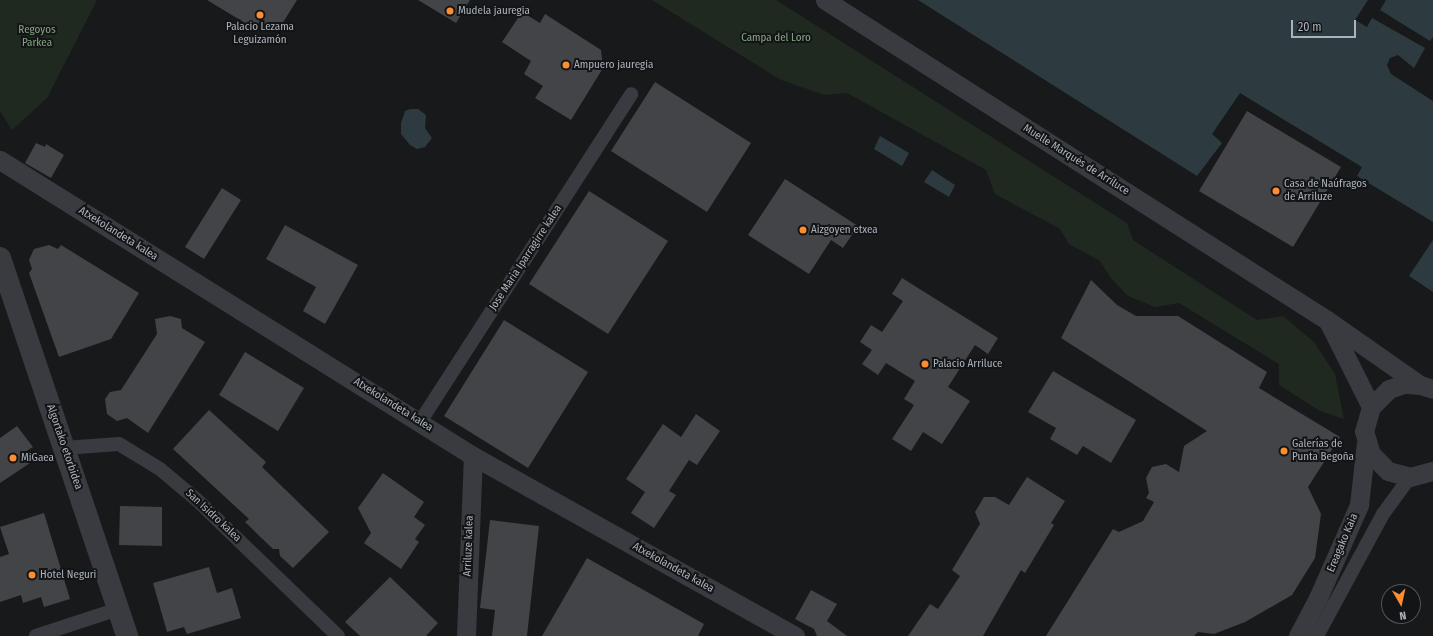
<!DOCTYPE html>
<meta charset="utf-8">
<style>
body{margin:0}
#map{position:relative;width:1433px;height:636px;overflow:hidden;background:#18191a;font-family:"Fira Sans Condensed",sans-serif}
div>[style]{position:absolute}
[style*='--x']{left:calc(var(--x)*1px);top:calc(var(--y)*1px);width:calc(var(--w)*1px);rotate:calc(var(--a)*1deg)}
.green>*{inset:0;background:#202920}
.water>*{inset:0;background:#2d3b40}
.building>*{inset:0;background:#424448}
.pedestrian>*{height:14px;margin:-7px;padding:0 7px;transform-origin:7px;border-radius:7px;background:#393b40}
.minor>*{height:19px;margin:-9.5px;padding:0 9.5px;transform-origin:9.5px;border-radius:9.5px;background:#393b40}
.tertiary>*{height:22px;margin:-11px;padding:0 11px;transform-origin:11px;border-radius:11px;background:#393b40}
.dots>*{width:11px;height:11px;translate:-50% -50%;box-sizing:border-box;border:2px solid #131416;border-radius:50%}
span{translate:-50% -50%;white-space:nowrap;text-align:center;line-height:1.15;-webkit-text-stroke:4px #131416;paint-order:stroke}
.poi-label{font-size:11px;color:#aab2bb}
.left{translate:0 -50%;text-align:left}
.park-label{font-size:11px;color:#85a780}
.street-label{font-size:11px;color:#aab2bb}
.north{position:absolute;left:1381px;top:584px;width:40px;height:40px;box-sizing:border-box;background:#131416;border:1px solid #4f5358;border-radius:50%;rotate:171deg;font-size:11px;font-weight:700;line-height:16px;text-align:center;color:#aab2bb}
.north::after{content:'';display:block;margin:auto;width:14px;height:18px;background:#fd8d2e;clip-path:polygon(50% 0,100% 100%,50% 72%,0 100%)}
.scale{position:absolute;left:1291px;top:20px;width:65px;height:18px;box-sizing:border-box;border:2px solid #aab2bb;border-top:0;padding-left:5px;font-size:12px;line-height:14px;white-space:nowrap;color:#aab2bb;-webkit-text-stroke:3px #131416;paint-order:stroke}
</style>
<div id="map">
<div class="green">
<i style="clip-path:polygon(0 0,97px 0,47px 98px,12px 130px,0 111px)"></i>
<i style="clip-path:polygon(652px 0,776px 0,1127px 223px,1133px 240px,1257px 320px,1283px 316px,1314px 342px,1335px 374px,1344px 419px,1320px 411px,1279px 385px,1279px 364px,1179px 303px,1155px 307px,1128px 296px,1111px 278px,1100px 261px,1069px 244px,1060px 229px,995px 194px,986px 170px,847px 93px,825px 95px,781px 80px)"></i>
</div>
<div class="water">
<i style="clip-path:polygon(918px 0,1368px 0,1355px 20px,1367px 27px,1372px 18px,1425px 48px,1414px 68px,1398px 55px,1390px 58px,1387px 65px,1391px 74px,1433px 101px,1433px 222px,1357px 176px,1362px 167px,1240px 93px,1212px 134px,1222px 143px,1197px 176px)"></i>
<i style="clip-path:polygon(1386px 0,1433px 0,1433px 37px,1430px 41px,1380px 10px)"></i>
<i style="clip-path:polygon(410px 109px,418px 109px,426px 115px,425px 128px,432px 138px,425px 147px,417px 149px,410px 145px,401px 134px,401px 123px,405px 111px)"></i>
<i style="clip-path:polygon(880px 136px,909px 153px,902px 166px,874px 149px)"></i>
<i style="clip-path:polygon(932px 170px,955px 185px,949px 197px,924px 182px)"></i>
<i style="clip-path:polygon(1433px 240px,1433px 292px,1409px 276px)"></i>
</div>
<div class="building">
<i style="clip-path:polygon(207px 0,297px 0,277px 32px,260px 21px,255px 29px)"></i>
<i style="clip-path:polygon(418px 0,470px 0,456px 23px)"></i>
<i style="clip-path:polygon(522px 12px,540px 23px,545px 14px,601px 50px,603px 68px,571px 120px,535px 98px,543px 86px,524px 74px,531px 61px,502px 42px)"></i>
<i style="clip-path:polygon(655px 82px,751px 143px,707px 212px,611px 151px)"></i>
<i style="clip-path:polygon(1247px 111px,1341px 167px,1293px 247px,1199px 191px)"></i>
<i style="clip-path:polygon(36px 143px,45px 147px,46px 144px,64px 155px,51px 178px,25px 163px)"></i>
<i style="clip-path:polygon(785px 179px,858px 226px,843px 248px,831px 240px,809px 274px,748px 235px)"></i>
<i style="clip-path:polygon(222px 188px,241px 200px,204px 259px,185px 247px)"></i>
<i style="clip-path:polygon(589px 191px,668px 241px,608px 334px,529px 284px)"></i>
<i style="clip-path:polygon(285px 225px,358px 265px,325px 324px,303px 311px,316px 287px,266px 259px)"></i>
<i style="clip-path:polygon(49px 245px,58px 249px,61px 245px,139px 293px,111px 339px,59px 357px,29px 273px,32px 269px,29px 260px,34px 249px)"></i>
<i style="clip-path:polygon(902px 278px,998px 338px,988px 354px,975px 345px,948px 387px,970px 401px,942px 444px,923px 432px,911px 451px,892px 439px,914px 405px,904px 399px,915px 381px,886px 363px,878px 375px,862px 364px,872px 350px,860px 342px,871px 325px,882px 332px,903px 301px,892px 294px)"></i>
<i style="clip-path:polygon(1091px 280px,1117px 305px,1136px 316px,1178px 316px,1267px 372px,1259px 388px,1340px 437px,1308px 487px,1321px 514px,1315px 558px,1292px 595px,1245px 622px,1214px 634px,1198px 632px,1194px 636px,1046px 636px,1113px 529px,1119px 532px,1143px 521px,1154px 502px,1146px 498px,1149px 493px,1146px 478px,1152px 467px,1166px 464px,1179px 472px,1184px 446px,1207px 431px,1061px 338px)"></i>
<i style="clip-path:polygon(170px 316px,181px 319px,182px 328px,205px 342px,148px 433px,127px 418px,117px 421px,107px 414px,105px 399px,110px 392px,121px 390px,157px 334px,155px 319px)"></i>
<i style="clip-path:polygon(504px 320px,588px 372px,528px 468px,444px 416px)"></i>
<i style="clip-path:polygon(245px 352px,304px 388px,278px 431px,219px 395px)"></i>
<i style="clip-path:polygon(1053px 371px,1136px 420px,1111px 463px,1083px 446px,1077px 455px,1050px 439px,1056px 428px,1028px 412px)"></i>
<i style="clip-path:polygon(209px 410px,266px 462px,262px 467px,329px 532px,293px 568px,280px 556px,279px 549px,273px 549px,245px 522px,249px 519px,173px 449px)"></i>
<i style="clip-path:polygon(696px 414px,720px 431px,697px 465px,689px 460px,669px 491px,676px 495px,654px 528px,631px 513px,645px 492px,626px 479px,663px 424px,681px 437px)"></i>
<i style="clip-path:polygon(17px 426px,33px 447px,23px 453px,30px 463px,0 483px,0 438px)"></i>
<i style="clip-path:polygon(383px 473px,424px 502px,414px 517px,425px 525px,415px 539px,419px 542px,401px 569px,364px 543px,371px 533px,358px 508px)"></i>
<i style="clip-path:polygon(1027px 477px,1065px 501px,1051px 523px,1054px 525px,1025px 573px,1021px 570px,983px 636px,908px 636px,930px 604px,938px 609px,960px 576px,952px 570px,980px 524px,975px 512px,984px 497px,995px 497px,1009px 505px)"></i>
<i style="clip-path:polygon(120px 506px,162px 507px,162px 546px,119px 545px)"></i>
<i style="clip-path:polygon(44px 513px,70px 599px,44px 607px,41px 597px,23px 603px,21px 595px,0 602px,0 557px,9px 554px,0 527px)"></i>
<i style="clip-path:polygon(490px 520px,539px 526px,527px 636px,492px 636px,495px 610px,480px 608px)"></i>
<i style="clip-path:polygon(587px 558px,704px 624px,698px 636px,542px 636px)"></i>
<i style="clip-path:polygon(209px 567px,217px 593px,232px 588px,241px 618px,187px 634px,184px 627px,167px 632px,153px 583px)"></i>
<i style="clip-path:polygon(390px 577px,438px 623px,426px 636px,360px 636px,345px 622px)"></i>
<i style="clip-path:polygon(811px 590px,837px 604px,827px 621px,847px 636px,817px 636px,814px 629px,795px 619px)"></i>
</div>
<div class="pedestrian">
<i style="--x:420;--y:422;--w:390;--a:-57.2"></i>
<i style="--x:64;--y:448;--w:55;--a:-4.2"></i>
<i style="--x:119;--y:444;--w:48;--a:31.4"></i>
<i style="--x:160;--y:469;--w:48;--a:40"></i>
<i style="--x:197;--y:500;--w:196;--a:44"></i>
<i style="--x:36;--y:636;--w:86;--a:-18.2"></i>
<i style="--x:1317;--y:636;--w:139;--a:-61.6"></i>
<i style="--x:1383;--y:514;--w:46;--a:-53.9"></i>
</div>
<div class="minor">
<i style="--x:825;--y:0;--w:595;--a:32.52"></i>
<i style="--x:1327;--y:320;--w:113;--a:35"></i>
<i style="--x:0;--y:160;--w:558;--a:32.04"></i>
<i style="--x:473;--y:456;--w:369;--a:29.2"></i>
<i style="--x:1329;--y:323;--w:94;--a:63.4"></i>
<i style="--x:1433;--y:389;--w:14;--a:-163"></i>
<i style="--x:1420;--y:385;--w:16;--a:-176"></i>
<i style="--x:1404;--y:384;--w:16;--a:162"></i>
<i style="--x:1389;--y:389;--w:25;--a:135"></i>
<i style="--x:1371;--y:407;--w:25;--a:106"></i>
<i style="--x:1364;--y:431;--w:24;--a:73"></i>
<i style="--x:1371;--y:454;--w:24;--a:45"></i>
<i style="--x:1388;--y:471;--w:23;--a:15"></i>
<i style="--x:1410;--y:477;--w:24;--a:-15"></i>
<i style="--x:466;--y:636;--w:180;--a:-87.8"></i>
<i style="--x:1298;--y:636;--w:43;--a:-62.2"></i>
<i style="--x:1318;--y:598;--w:102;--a:-66.2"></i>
<i style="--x:1359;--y:505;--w:62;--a:-83.6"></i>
</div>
<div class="tertiary">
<i style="--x:0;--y:258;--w:399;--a:71.4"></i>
</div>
<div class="dots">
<i style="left:450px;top:11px;background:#fd8d2e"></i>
<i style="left:260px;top:15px;background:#fd8d2e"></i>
<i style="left:566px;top:65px;background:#fd8d2e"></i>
<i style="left:1276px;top:191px;background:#fd8d2e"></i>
<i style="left:803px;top:230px;background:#fd8d2e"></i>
<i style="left:925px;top:364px;background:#fd8d2e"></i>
<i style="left:1284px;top:451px;background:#fd8d2e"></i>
<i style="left:13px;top:458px;background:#fd8d2e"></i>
<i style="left:32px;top:575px;background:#fd8d2e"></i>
</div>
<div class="poi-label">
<span class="left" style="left:458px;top:11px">Mudela jauregia</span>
<span style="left:260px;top:34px">Palacio Lezama<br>Leguizamón</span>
<span class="left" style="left:574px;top:65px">Ampuero jauregia</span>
<span class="left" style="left:1284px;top:191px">Casa de Naúfragos<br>de Arriluze</span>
<span class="left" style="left:811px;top:230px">Aizgoyen etxea</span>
<span class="left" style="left:933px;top:364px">Palacio Arriluce</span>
<span class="left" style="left:1292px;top:451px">Galerías de<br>Punta Begoña</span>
<span class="left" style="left:21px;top:458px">MiGaea</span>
<span class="left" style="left:40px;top:575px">Hotel Neguri</span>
</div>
<div class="park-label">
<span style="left:37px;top:37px">Regoyos<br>Parkea</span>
<span style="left:776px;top:38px">Campa del Loro</span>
</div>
<div class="street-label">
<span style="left:1076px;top:160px;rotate:32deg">Muelle Marqués de Arriluce</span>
<span style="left:118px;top:234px;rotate:32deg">Atxekolandeta kalea</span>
<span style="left:526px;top:258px;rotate:-57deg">Jose Maria Iparragirre kalea</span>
<span style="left:393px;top:405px;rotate:32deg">Atxekolandeta kalea</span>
<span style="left:64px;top:447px;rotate:71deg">Algortako etorbidea</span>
<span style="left:213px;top:516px;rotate:43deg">San Isidro kalea</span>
<span style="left:1343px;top:543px;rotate:-67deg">Ereagako Kaia</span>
<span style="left:469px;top:546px;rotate:-88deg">Arriluze kalea</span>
<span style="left:673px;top:568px;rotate:29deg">Atxekolandeta kalea</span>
</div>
<div class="north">N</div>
<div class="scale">20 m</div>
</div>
